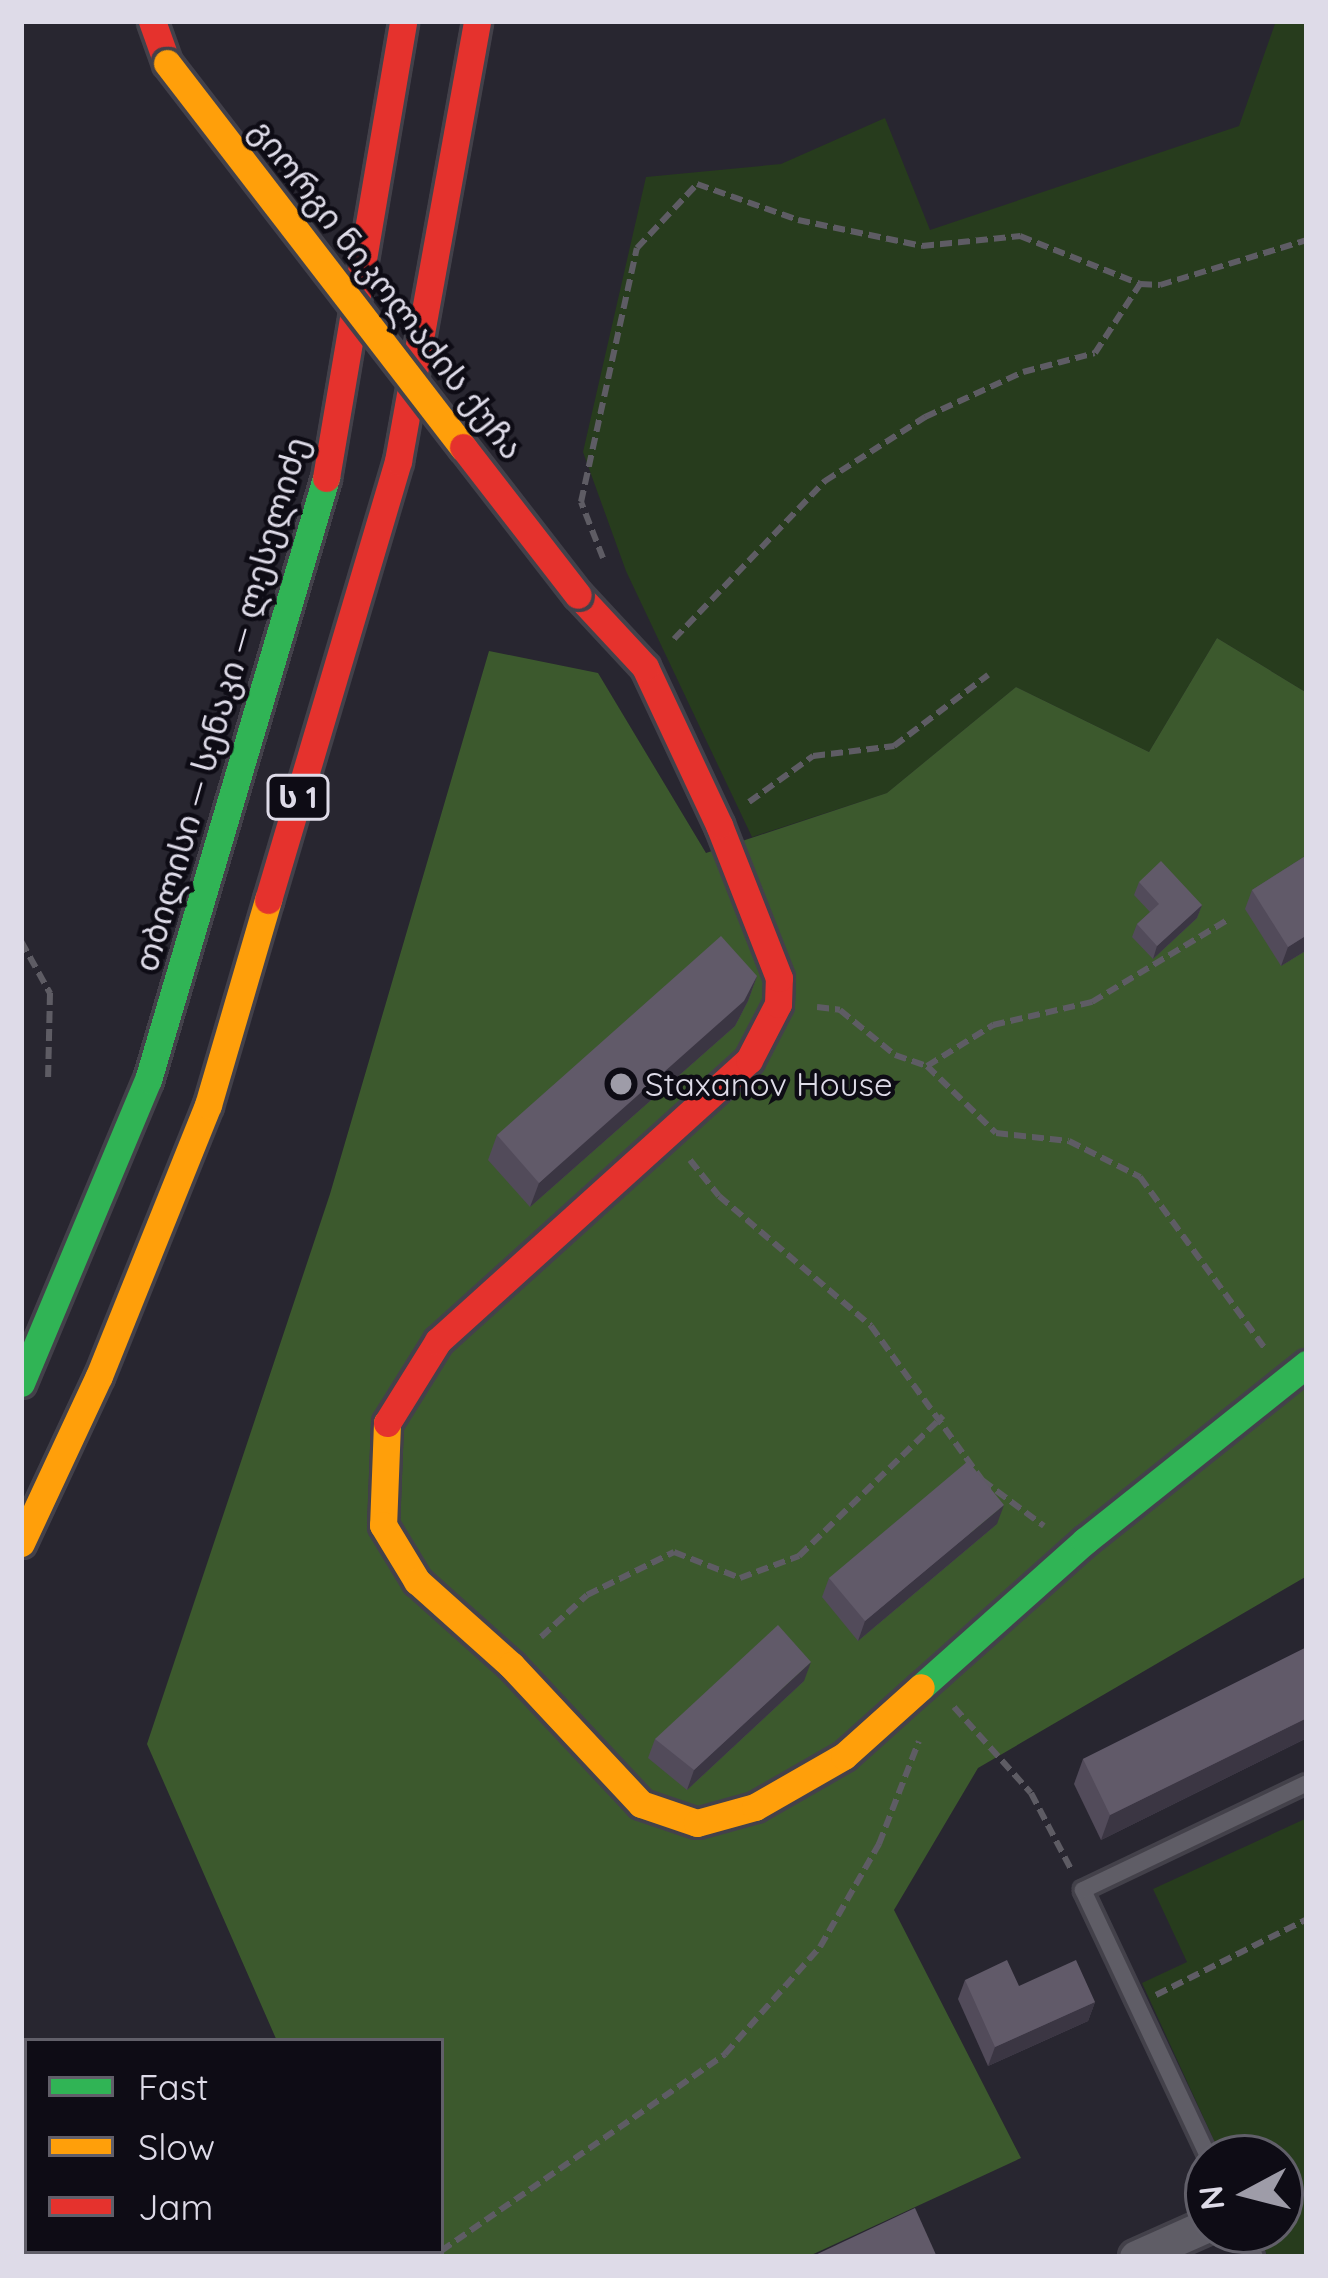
<!DOCTYPE html>
<meta charset="utf-8">
<style>
body{margin:0}
#map{position:relative;width:1328px;height:2278px;overflow:hidden;background:#282630;font-family:Quicksand,"Noto Sans Georgian",sans-serif}
div>[style]{position:absolute}
[style*='--x']{left:calc(var(--x)*1px);top:calc(var(--y)*1px);width:calc(var(--w)*1px);rotate:calc(var(--a)*1deg)}
.green>*{inset:0;background:#273c1d}
.forest>*{inset:0;background:#3c592d}
.path>*{height:6px;margin-top:-3px;transform-origin:0;background:repeating-linear-gradient(90deg,#5e5c64 0 12px,transparent 0 18px)}
.roads{filter:drop-shadow(3px 0 #43414a) drop-shadow(-3px 0 #43414a) drop-shadow(0 3px #43414a) drop-shadow(0 -3px #43414a)}
.lane>*{height:16px;margin:-8px;padding:0 8px;transform-origin:8px;border-radius:8px;background:#5f5d66}
.street>*{height:33px;margin:-16.5px;padding:0 16.5px;transform-origin:16.5px;border-radius:16.5px;background:#5f5d66}
.fast>*{height:27px;margin:-13.5px;padding:0 13.5px;transform-origin:13.5px;border-radius:13.5px;background:#30b455}
.slow>*{height:27px;margin:-13.5px;padding:0 13.5px;transform-origin:13.5px;border-radius:13.5px;background:#ff9f0a}
.jam>*{height:27px;margin:-13.5px;padding:0 13.5px;transform-origin:13.5px;border-radius:13.5px;background:#e5322d}
.bridges{filter:drop-shadow(3px 0 #43414a) drop-shadow(-3px 0 #43414a) drop-shadow(0 3px #43414a) drop-shadow(0 -3px #43414a)}
.slow-bridge>*{height:27px;margin:-13.5px;padding:0 13.5px;transform-origin:13.5px;border-radius:13.5px;background:#ff9f0a}
.jam-bridge>*{height:27px;margin:-13.5px;padding:0 13.5px;transform-origin:13.5px;border-radius:13.5px;background:#e5322d}
.wall>*{inset:0;background:#524b5a}
.shaded-wall>*{inset:0;background:#3b3643}
.building>*{inset:0;background:#615a69}
.dots>*{width:33px;height:33px;translate:-50% -50%;box-sizing:border-box;border:6px solid #0e0c15;border-radius:50%}
span{translate:-50% -50%;white-space:nowrap;text-align:center;line-height:1.15;-webkit-text-stroke:9px #0e0c15;paint-order:stroke}
.shield-label span{padding:3px 9px;background:#0e0c15;border:3px solid;border-radius:9px;-webkit-text-stroke-width:0}
.shield-label{font-size:30px;color:#dedbe8;font-weight:700}
.street-label{font-size:33px;color:#dedbe8}
.poi-label{font-size:33px;color:#dedbe8}
.left{translate:0 -50%;text-align:left}
.frame{position:absolute;inset:0;border:24px solid #dedbe8;pointer-events:none}
.legend{position:absolute;left:24px;top:2038px;width:420px;height:216px;box-sizing:border-box;background:#0e0c15;border:3px solid #615f69;margin:0;padding:15px 21px;list-style:none;font-size:36px;color:#dedbe8}
.legend li{display:flex;align-items:center;gap:24px;height:60px}
.legend b{width:60px;border:3px solid #615f69}
.north{position:absolute;left:1184px;top:2134px;width:120px;height:120px;box-sizing:border-box;background:#0e0c15;border:3px solid #615f69;border-radius:50%;rotate:263deg;font-size:33px;font-weight:700;line-height:48px;text-align:center;color:#dedbe8}
.north::after{content:'';display:block;margin:auto;width:42px;height:54px;background:#9e9ca8;clip-path:polygon(50% 0,100% 100%,50% 72%,0 100%)}
</style>
<div id="map">
<div class="green">
<i style="clip-path:polygon(1276px 21px,1307px 21px,1307px 693px,1217px 638px,1149px 752px,1016px 687px,887px 793px,752px 837px,626px 571px,583px 452px,646px 177px,781px 164px,885px 118px,930px 230px,1239px 126px)"></i>
<i style="clip-path:polygon(1307px 1818px,1307px 2257px,1268px 2257px,1255px 2230px,1280px 2230px,1280px 2158px,1222px 2158px,1142px 1983px,1187px 1962px,1153px 1889px)"></i>
</div>
<div class="forest">
<i style="clip-path:polygon(1217px 638px,1307px 693px,1307px 1576px,978px 1768px,894px 1910px,1021px 2158px,807px 2257px,372px 2257px,369px 2251px,441px 2251px,441px 2041px,277px 2041px,147px 1744px,330px 1194px,489px 651px,598px 673px,706px 853px,887px 793px,1016px 687px,1149px 752px)"></i>
</div>
<div class="path">
<i style="--x:603;--y:558;--w:60;--a:-111.4"></i>
<i style="--x:581;--y:502;--w:260;--a:-77.6"></i>
<i style="--x:637;--y:248;--w:88;--a:-46.8"></i>
<i style="--x:697;--y:184;--w:107;--a:19.6"></i>
<i style="--x:798;--y:220;--w:127;--a:11.8"></i>
<i style="--x:922;--y:246;--w:99;--a:-5.8"></i>
<i style="--x:1020;--y:236;--w:129;--a:21.8"></i>
<i style="--x:1140;--y:284;--w:20;--a:3"></i>
<i style="--x:1160;--y:285;--w:154;--a:-17"></i>
<i style="--x:674;--y:639;--w:219;--a:-46.3"></i>
<i style="--x:825;--y:481;--w:119;--a:-32.6"></i>
<i style="--x:925;--y:417;--w:108;--a:-24.7"></i>
<i style="--x:1023;--y:372;--w:74;--a:-14.8"></i>
<i style="--x:1095;--y:353;--w:82;--a:-56.9"></i>
<i style="--x:749;--y:802;--w:79;--a:-35.7"></i>
<i style="--x:813;--y:756;--w:82;--a:-7"></i>
<i style="--x:894;--y:746;--w:118;--a:-37.1"></i>
<i style="--x:21;--y:941;--w:60;--a:60.9"></i>
<i style="--x:50;--y:993;--w:89;--a:91.3"></i>
<i style="--x:817;--y:1007;--w:23;--a:7"></i>
<i style="--x:840;--y:1010;--w:71;--a:39.3"></i>
<i style="--x:895;--y:1055;--w:34;--a:19"></i>
<i style="--x:927;--y:1066;--w:78;--a:-31.8"></i>
<i style="--x:993;--y:1025;--w:102;--a:-13.1"></i>
<i style="--x:1092;--y:1002;--w:157;--a:-31.2"></i>
<i style="--x:927;--y:1066;--w:96;--a:44.2"></i>
<i style="--x:996;--y:1133;--w:73;--a:6.3"></i>
<i style="--x:1069;--y:1141;--w:80;--a:26.9"></i>
<i style="--x:1140;--y:1177;--w:215;--a:53.9"></i>
<i style="--x:690;--y:1160;--w:46;--a:51.1"></i>
<i style="--x:719;--y:1196;--w:200;--a:40.5"></i>
<i style="--x:871;--y:1326;--w:190;--a:54.2"></i>
<i style="--x:982;--y:1480;--w:77;--a:36.6"></i>
<i style="--x:541;--y:1637;--w:62;--a:-42.4"></i>
<i style="--x:587;--y:1595;--w:97;--a:-26.3"></i>
<i style="--x:674;--y:1552;--w:71;--a:21.5"></i>
<i style="--x:740;--y:1578;--w:63;--a:-20.4"></i>
<i style="--x:799;--y:1556;--w:201;--a:-44.2"></i>
<i style="--x:954;--y:1707;--w:115;--a:48.2"></i>
<i style="--x:1031;--y:1793;--w:88;--a:62.3"></i>
<i style="--x:1156;--y:1995;--w:169;--a:-26.7"></i>
<i style="--x:441;--y:2251;--w:346;--a:-34.7"></i>
<i style="--x:725;--y:2054;--w:143;--a:-48.4"></i>
<i style="--x:820;--y:1947;--w:119;--a:-60.2"></i>
<i style="--x:879;--y:1844;--w:110;--a:-68.8"></i>
</div>
<div class="roads">
<div class="lane">
<i style="--x:1209;--y:2158;--w:296;--a:-115.2"></i>
<i style="--x:1083;--y:1890;--w:248;--a:-25.5"></i>
<i style="--x:1243;--y:2230;--w:30;--a:66"></i>
</div>
<div class="street">
<i style="--x:1136;--y:2257;--w:79;--a:-24"></i>
</div>
<div class="fast">
<i style="--x:21;--y:1383;--w:329;--a:-67.3"></i>
<i style="--x:148;--y:1080;--w:628;--a:-73.53"></i>
<i style="--x:921;--y:1687;--w:220;--a:-41.7"></i>
<i style="--x:1085;--y:1541;--w:284;--a:-38.6"></i>
</div>
<div class="slow">
<i style="--x:387;--y:1423;--w:102;--a:92.2"></i>
<i style="--x:383;--y:1525;--w:66;--a:58.7"></i>
<i style="--x:417;--y:1581;--w:126;--a:41.8"></i>
<i style="--x:511;--y:1665;--w:190;--a:46.9"></i>
<i style="--x:641;--y:1804;--w:59;--a:18.7"></i>
<i style="--x:697;--y:1823;--w:60;--a:-15.4"></i>
<i style="--x:755;--y:1807;--w:103;--a:-29.8"></i>
<i style="--x:844;--y:1756;--w:103;--a:-41.9"></i>
<i style="--x:21;--y:1543;--w:184;--a:-65"></i>
<i style="--x:99;--y:1376;--w:292;--a:-68.1"></i>
<i style="--x:208;--y:1105;--w:214;--a:-73.7"></i>
</div>
<div class="jam">
<i style="--x:152;--y:21;--w:45;--a:70.3"></i>
<i style="--x:326;--y:478;--w:463;--a:-80.4"></i>
<i style="--x:268;--y:900;--w:458;--a:-73.5"></i>
<i style="--x:398;--y:461;--w:447;--a:-79.8"></i>
<i style="--x:387;--y:1423;--w:97;--a:-58.1"></i>
<i style="--x:438;--y:1341;--w:419;--a:-42.1"></i>
<i style="--x:749;--y:1060;--w:63;--a:-62.6"></i>
<i style="--x:778;--y:1004;--w:26;--a:-88"></i>
<i style="--x:779;--y:978;--w:164;--a:-111.4"></i>
<i style="--x:719;--y:825;--w:174;--a:-115.1"></i>
<i style="--x:645;--y:667;--w:98;--a:-132.9"></i>
</div>
</div>
<div class="bridges">
<div class="slow-bridge">
<i style="--x:167;--y:63;--w:485;--a:52.4"></i>
</div>
<div class="jam-bridge">
<i style="--x:463;--y:447;--w:187;--a:52.2"></i>
</div>
</div>
<div class="wall">
<i style="clip-path:polygon(1307px 855px,1307px 950px,1281px 966px,1245px 909px,1252px 890px)"></i>
<i style="clip-path:polygon(1139px 882px,1202px 905px,1197px 918px,1153px 959px,1132px 937px,1137px 924px,1150px 912px,1134px 895px)"></i>
<i style="clip-path:polygon(757px 976px,748px 1001px,735px 1026px,530px 1207px,488px 1160px,497px 1135px)"></i>
<i style="clip-path:polygon(997px 1524px,858px 1641px,822px 1597px,829px 1578px)"></i>
<i style="clip-path:polygon(1307px 1647px,1307px 1738px,1101px 1840px,1074px 1784px,1083px 1759px)"></i>
<i style="clip-path:polygon(804px 1681px,687px 1790px,648px 1758px,655px 1739px)"></i>
<i style="clip-path:polygon(965px 1980px,1019px 1986px,1095px 2002px,1088px 2021px,988px 2066px,958px 1999px)"></i>
</div>
<div class="shaded-wall">
<i style="clip-path:polygon(1202px 905px,1197px 918px,1153px 959px,1157px 946px)"></i>
<i style="clip-path:polygon(1307px 935px,1307px 950px,1281px 966px,1288px 947px)"></i>
<i style="clip-path:polygon(757px 976px,748px 1001px,735px 1026px,530px 1207px,539px 1183px)"></i>
<i style="clip-path:polygon(1004px 1505px,997px 1524px,858px 1641px,865px 1621px)"></i>
<i style="clip-path:polygon(811px 1662px,804px 1681px,687px 1790px,694px 1770px)"></i>
<i style="clip-path:polygon(1307px 1718px,1307px 1738px,1101px 1840px,1110px 1815px)"></i>
<i style="clip-path:polygon(1095px 2002px,1088px 2021px,988px 2066px,995px 2047px)"></i>
</div>
<div class="building">
<i style="clip-path:polygon(1307px 855px,1307px 935px,1288px 947px,1252px 890px)"></i>
<i style="clip-path:polygon(1161px 861px,1202px 905px,1157px 946px,1137px 924px,1159px 904px,1139px 882px)"></i>
<i style="clip-path:polygon(721px 936px,757px 976px,744px 1001px,539px 1183px,497px 1135px)"></i>
<i style="clip-path:polygon(968px 1461px,1004px 1505px,865px 1621px,829px 1578px)"></i>
<i style="clip-path:polygon(778px 1625px,811px 1662px,694px 1770px,655px 1739px)"></i>
<i style="clip-path:polygon(1307px 1647px,1307px 1718px,1110px 1815px,1083px 1759px)"></i>
<i style="clip-path:polygon(1007px 1960px,1019px 1986px,1076px 1960px,1095px 2002px,995px 2047px,965px 1980px)"></i>
<i style="clip-path:polygon(915px 2208px,937px 2257px,811px 2257px)"></i>
</div>
<div class="dots">
<i style="left:621px;top:1084px;background:#9e9ca8"></i>
</div>
<div class="shield-label">
<span style="left:298px;top:797px">ს 1</span>
</div>
<div class="street-label">
<span style="left:387px;top:289px;rotate:52deg">გიორგი ნიკოლაძის ქუჩა</span>
<span style="left:221px;top:704px;rotate:-74deg">თბილისი — სენაკი — ლესელიძე</span>
</div>
<div class="poi-label">
<span class="left" style="left:645px;top:1084px">Staxanov House</span>
</div>
<div class="frame"></div>
<ul class="legend">
<li><b style="height:15px;background:#30b455"></b>Fast</li>
<li><b style="height:15px;background:#ff9f0a"></b>Slow</li>
<li><b style="height:15px;background:#e5322d"></b>Jam</li>
</ul>
<div class="north">N</div>
</div>
